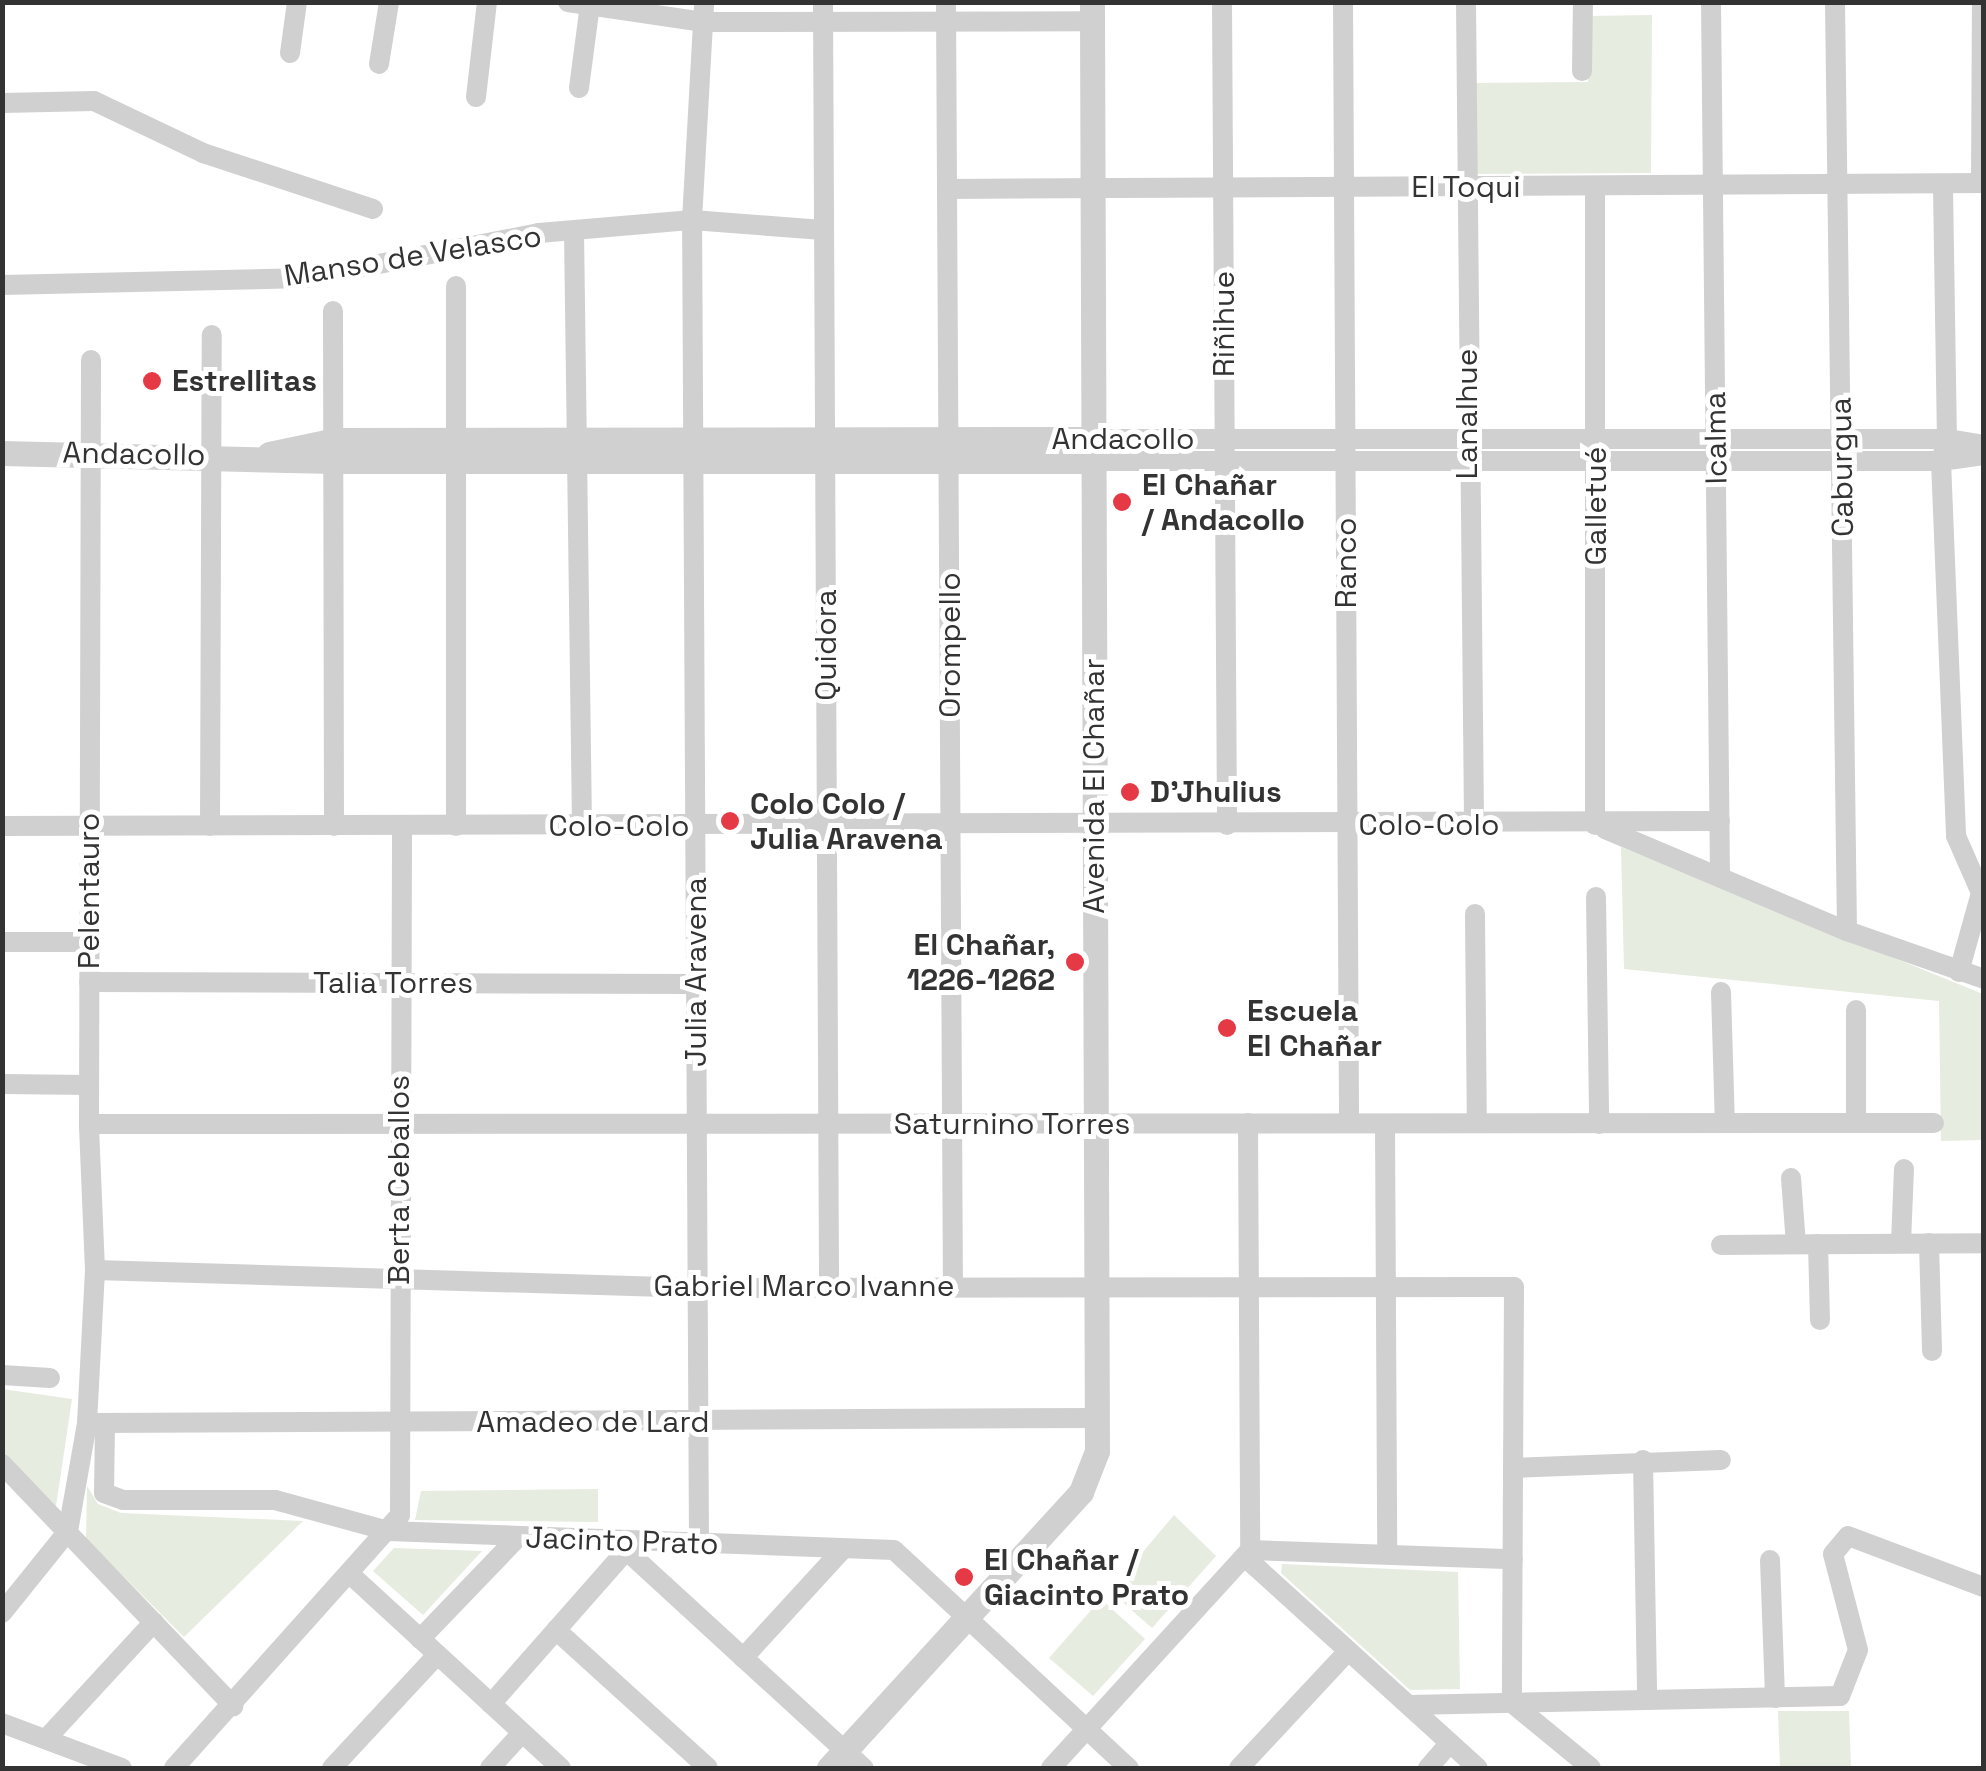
<!DOCTYPE html>
<meta charset="utf-8">
<style>
body{margin:0}
#map{position:relative;width:1986px;height:1771px;overflow:hidden;background:#fff;font-family:"Space Grotesk",sans-serif}
div>[style]{position:absolute}
[style*='--x']{left:calc(var(--x)*1px);top:calc(var(--y)*1px);width:calc(var(--w)*1px);rotate:calc(var(--a)*1deg)}
.green>*{inset:0;background:#e6ecdf}
.minor>*{height:20px;margin:-10px;padding:0 10px;transform-origin:10px;border-radius:10px;background:#d0d0d0}
.tertiary>*{height:25px;margin:-12.5px;padding:0 12.5px;transform-origin:12.5px;border-radius:12.5px;background:#d0d0d0}
.dots>*{width:28px;height:28px;translate:-50% -50%;box-sizing:border-box;border:5px solid #fff;border-radius:50%}
span{translate:-50% -50%;white-space:nowrap;text-align:center;line-height:1.15;-webkit-text-stroke:10px #fff;paint-order:stroke}
.street-label{font-size:30px;color:#333}
.poi-label{font-size:30px;color:#333;font-weight:700}
.left{translate:0 -50%;text-align:left}
.right{translate:-100% -50%;text-align:right}
.frame{position:absolute;inset:0;border:5px solid #333;pointer-events:none}
</style>
<div id="map">
<div class="green">
<i style="clip-path:polygon(1652px 15px,1651px 173px,1474px 174px,1474px 83px,1588px 82px,1589px 16px)"></i>
<i style="clip-path:polygon(1621px 847px,1983px 994px,1983px 1140px,1941px 1141px,1939px 1001px,1624px 969px)"></i>
<i style="clip-path:polygon(2px 1389px,72px 1399px,56px 1506px,3px 1453px)"></i>
<i style="clip-path:polygon(87px 1486px,98px 1504px,121px 1513px,303px 1521px,184px 1637px,86px 1539px)"></i>
<i style="clip-path:polygon(598px 1489px,598px 1522px,415px 1520px,421px 1491px)"></i>
<i style="clip-path:polygon(1174px 1515px,1216px 1556px,1152px 1628px,1110px 1591px)"></i>
<i style="clip-path:polygon(394px 1548px,482px 1551px,423px 1615px,373px 1571px)"></i>
<i style="clip-path:polygon(1282px 1564px,1458px 1572px,1460px 1689px,1410px 1690px,1281px 1573px)"></i>
<i style="clip-path:polygon(1101px 1599px,1145px 1639px,1093px 1696px,1049px 1658px)"></i>
<i style="clip-path:polygon(1778px 1711px,1849px 1711px,1851px 1768px,1780px 1768px)"></i>
</div>
<div class="minor">
<i style="--x:568;--y:2;--w:137;--a:8.4"></i>
<i style="--x:704;--y:22;--w:388;--a:-0.1"></i>
<i style="--x:823;--y:2;--w:1285;--a:89.73"></i>
<i style="--x:946;--y:2;--w:1285;--a:89.69"></i>
<i style="--x:1222;--y:2;--w:823;--a:89.65"></i>
<i style="--x:1343;--y:2;--w:1121;--a:89.69"></i>
<i style="--x:1466;--y:2;--w:823;--a:89.44"></i>
<i style="--x:1711;--y:2;--w:872;--a:89.41"></i>
<i style="--x:1835;--y:2;--w:929;--a:89.26"></i>
<i style="--x:290;--y:53;--w:51;--a:-82.2"></i>
<i style="--x:379;--y:64;--w:63;--a:-80.8"></i>
<i style="--x:1582;--y:71;--w:69;--a:-89.2"></i>
<i style="--x:579;--y:88;--w:84;--a:-82.5"></i>
<i style="--x:476;--y:97;--w:96;--a:-83.4"></i>
<i style="--x:2;--y:103;--w:92;--a:-1.2"></i>
<i style="--x:94;--y:101;--w:121;--a:25.5"></i>
<i style="--x:203;--y:153;--w:179;--a:18.2"></i>
<i style="--x:1981;--y:183;--w:181;--a:-89.7"></i>
<i style="--x:1943;--y:187;--w:252;--a:89.1"></i>
<i style="--x:1947;--y:439;--w:23;--a:105"></i>
<i style="--x:1941;--y:461;--w:375;--a:87.7"></i>
<i style="--x:1956;--y:836;--w:62;--a:66.3"></i>
<i style="--x:1981;--y:893;--w:82;--a:105.6"></i>
<i style="--x:948;--y:189;--w:1036;--a:-0.33"></i>
<i style="--x:574;--y:231;--w:595;--a:89.23"></i>
<i style="--x:2;--y:285;--w:304;--a:-1.3"></i>
<i style="--x:306;--y:278;--w:237;--a:-10.9"></i>
<i style="--x:539;--y:233;--w:154;--a:-4.9"></i>
<i style="--x:692;--y:220;--w:131;--a:4.4"></i>
<i style="--x:333;--y:311;--w:515;--a:89.89"></i>
<i style="--x:1094;--y:439;--w:853;--a:0"></i>
<i style="--x:1947;--y:439;--w:37;--a:9"></i>
<i style="--x:1093;--y:461;--w:848;--a:0"></i>
<i style="--x:1941;--y:461;--w:43;--a:-7.9"></i>
<i style="--x:1595;--y:825;--w:639;--a:-90"></i>
<i style="--x:2;--y:826;--w:1718;--a:-0.17"></i>
<i style="--x:210;--y:826;--w:491;--a:-89.8"></i>
<i style="--x:456;--y:826;--w:540;--a:-90"></i>
<i style="--x:1605;--y:829;--w:263;--a:22.9"></i>
<i style="--x:1847;--y:931;--w:145;--a:19.3"></i>
<i style="--x:1596;--y:897;--w:227;--a:89.2"></i>
<i style="--x:1475;--y:914;--w:209;--a:89.5"></i>
<i style="--x:2;--y:942;--w:87;--a:0"></i>
<i style="--x:89;--y:982;--w:607;--a:0.19"></i>
<i style="--x:1721;--y:992;--w:131;--a:88.3"></i>
<i style="--x:1856;--y:1010;--w:113;--a:90"></i>
<i style="--x:2;--y:1084;--w:87;--a:0.7"></i>
<i style="--x:1248;--y:1123;--w:427;--a:89.7"></i>
<i style="--x:89;--y:1124;--w:1845;--a:-0.03"></i>
<i style="--x:1385;--y:1124;--w:430;--a:89.7"></i>
<i style="--x:1791;--y:1178;--w:66;--a:85.7"></i>
<i style="--x:1901;--y:1243;--w:74;--a:-87.7"></i>
<i style="--x:1929;--y:1243;--w:108;--a:88.4"></i>
<i style="--x:1818;--y:1244;--w:76;--a:88.5"></i>
<i style="--x:1721;--y:1245;--w:263;--a:-0.4"></i>
<i style="--x:95;--y:1270;--w:603;--a:1.71"></i>
<i style="--x:698;--y:1288;--w:816;--a:-0.07"></i>
<i style="--x:1514;--y:1287;--w:416;--a:90.3"></i>
<i style="--x:1512;--y:1703;--w:102;--a:39.4"></i>
<i style="--x:2;--y:1375;--w:48;--a:3.6"></i>
<i style="--x:95;--y:1423;--w:1003;--a:-0.29"></i>
<i style="--x:105;--y:1423;--w:70;--a:90.8"></i>
<i style="--x:104;--y:1493;--w:20;--a:20"></i>
<i style="--x:123;--y:1500;--w:152;--a:0"></i>
<i style="--x:275;--y:1500;--w:117;--a:15.3"></i>
<i style="--x:388;--y:1531;--w:506;--a:2.15"></i>
<i style="--x:894;--y:1550;--w:321;--a:42.9"></i>
<i style="--x:1643;--y:1460;--w:240;--a:89"></i>
<i style="--x:2;--y:1464;--w:335;--a:46.3"></i>
<i style="--x:1513;--y:1468;--w:208;--a:-2.2"></i>
<i style="--x:616;--y:1541;--w:336;--a:42.5"></i>
<i style="--x:699;--y:1543;--w:1323;--a:-90.3"></i>
<i style="--x:692;--y:220;--w:218;--a:-86.8"></i>
<i style="--x:1245;--y:1557;--w:314;--a:42.2"></i>
<i style="--x:1770;--y:1560;--w:138;--a:87.9"></i>
<i style="--x:351;--y:1575;--w:285;--a:42.6"></i>
<i style="--x:2;--y:1613;--w:105;--a:-51.2"></i>
<i style="--x:68;--y:1531;--w:110;--a:-80"></i>
<i style="--x:87;--y:1423;--w:153;--a:-87"></i>
<i style="--x:95;--y:1270;--w:146;--a:-92.4"></i>
<i style="--x:89;--y:1124;--w:764;--a:-89.85"></i>
<i style="--x:556;--y:1630;--w:205;--a:42.2"></i>
<i style="--x:420;--y:1639;--w:141;--a:-46.1"></i>
<i style="--x:743;--y:1658;--w:148;--a:-47.5"></i>
<i style="--x:491;--y:1704;--w:204;--a:-48.6"></i>
<i style="--x:1409;--y:1705;--w:431;--a:-1.2"></i>
<i style="--x:1840;--y:1696;--w:49;--a:-68.6"></i>
<i style="--x:1858;--y:1650;--w:99;--a:-104.6"></i>
<i style="--x:1833;--y:1554;--w:23;--a:-50"></i>
<i style="--x:1848;--y:1536;--w:145;--a:20.6"></i>
<i style="--x:2;--y:1723;--w:128;--a:20.6"></i>
<i style="--x:46;--y:1739;--w:159;--a:-47.3"></i>
<i style="--x:174;--y:1768;--w:339;--a:-48.2"></i>
<i style="--x:400;--y:1515;--w:689;--a:-89.83"></i>
<i style="--x:332;--y:1768;--w:154;--a:-47.1"></i>
<i style="--x:490;--y:1768;--w:47;--a:-47.6"></i>
<i style="--x:1051;--y:1768;--w:295;--a:-47.6"></i>
<i style="--x:1250;--y:1550;--w:263;--a:2"></i>
<i style="--x:1239;--y:1768;--w:160;--a:-47"></i>
<i style="--x:1428;--y:1768;--w:33;--a:-49"></i>
</div>
<div class="tertiary">
<i style="--x:2;--y:453;--w:332;--a:1.4"></i>
<i style="--x:334;--y:461;--w:759;--a:0"></i>
<i style="--x:269;--y:454;--w:68;--a:-11.8"></i>
<i style="--x:336;--y:440;--w:758;--a:-0.08"></i>
<i style="--x:829;--y:1768;--w:374;--a:-47.6"></i>
<i style="--x:1081;--y:1492;--w:44;--a:-68.7"></i>
<i style="--x:1097;--y:1451;--w:1449;--a:-90.2"></i>
</div>
<div class="dots">
<i style="left:152px;top:381px;background:#e63946"></i>
<i style="left:1122px;top:502px;background:#e63946"></i>
<i style="left:1130px;top:792px;background:#e63946"></i>
<i style="left:730px;top:821px;background:#e63946"></i>
<i style="left:1075px;top:962px;background:#e63946"></i>
<i style="left:1227px;top:1028px;background:#e63946"></i>
<i style="left:964px;top:1577px;background:#e63946"></i>
</div>
<div class="street-label">
<span style="left:1466px;top:187px">El Toqui</span>
<span style="left:413px;top:256px;rotate:-9deg">Manso de Velasco</span>
<span style="left:1224px;top:324px;rotate:-90deg">Riñihue</span>
<span style="left:1467px;top:414px;rotate:-90deg">Lanalhue</span>
<span style="left:1716px;top:438px;rotate:-91deg">Icalma</span>
<span style="left:1123px;top:439px">Andacollo</span>
<span style="left:134px;top:454px;rotate:1deg">Andacollo</span>
<span style="left:1842px;top:467px;rotate:-91deg">Caburgua</span>
<span style="left:1596px;top:506px;rotate:-90deg">Galletué</span>
<span style="left:1346px;top:563px;rotate:-90deg">Ranco</span>
<span style="left:826px;top:645px;rotate:-90deg">Quidora</span>
<span style="left:950px;top:645px;rotate:-90deg">Orompello</span>
<span style="left:1094px;top:786px;rotate:-90deg">Avenida El Chañar</span>
<span style="left:1429px;top:825px">Colo-Colo</span>
<span style="left:619px;top:826px">Colo-Colo</span>
<span style="left:89px;top:891px;rotate:-90deg">Pelentauro</span>
<span style="left:696px;top:972px;rotate:-90deg">Julia Aravena</span>
<span style="left:393px;top:983px">Talia Torres</span>
<span style="left:1012px;top:1124px">Saturnino Torres</span>
<span style="left:399px;top:1180px;rotate:-90deg">Berta Ceballos</span>
<span style="left:804px;top:1286px">Gabriel Marco Ivanne</span>
<span style="left:593px;top:1422px">Amadeo de Lard</span>
<span style="left:622px;top:1541px;rotate:2deg">Jacinto Prato</span>
</div>
<div class="poi-label">
<span class="left" style="left:172px;top:381px">Estrellitas</span>
<span class="left" style="left:1142px;top:502px">El Chañar<br>/ Andacollo</span>
<span class="left" style="left:1150px;top:792px">D'Jhulius</span>
<span class="left" style="left:750px;top:821px">Colo Colo /<br>Julia Aravena</span>
<span class="right" style="left:1055px;top:962px">El Chañar,<br>1226-1262</span>
<span class="left" style="left:1247px;top:1028px">Escuela<br>El Chañar</span>
<span class="left" style="left:984px;top:1577px">El Chañar /<br>Giacinto Prato</span>
</div>
<div class="frame"></div>
</div>
